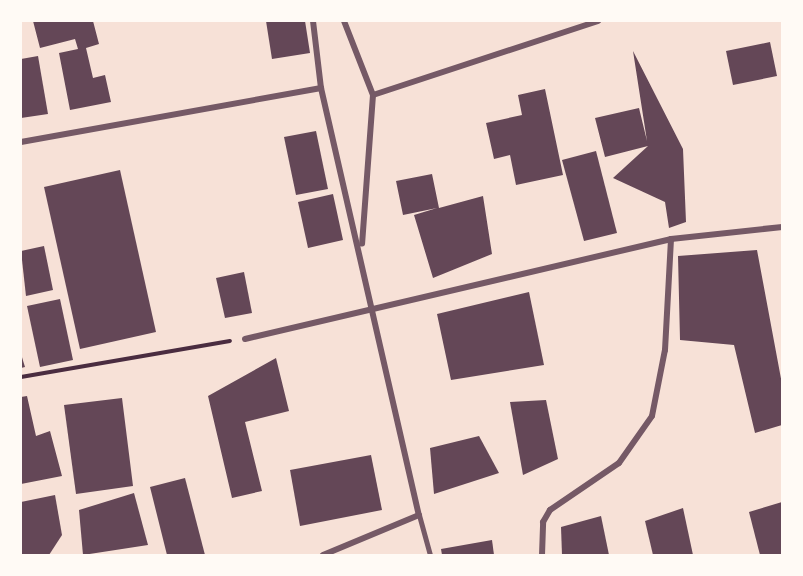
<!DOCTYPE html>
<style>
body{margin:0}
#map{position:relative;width:803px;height:576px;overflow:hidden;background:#f7e1d7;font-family:Quicksand,sans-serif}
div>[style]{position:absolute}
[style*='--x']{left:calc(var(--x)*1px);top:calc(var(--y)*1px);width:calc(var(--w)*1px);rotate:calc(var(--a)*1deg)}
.building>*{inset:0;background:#644757}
.path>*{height:4px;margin:-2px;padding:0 2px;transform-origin:2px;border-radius:2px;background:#4a2c40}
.pedestrian>*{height:5px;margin:-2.5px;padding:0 2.5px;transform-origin:2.5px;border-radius:2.5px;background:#755966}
.minor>*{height:6px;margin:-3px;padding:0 3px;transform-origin:3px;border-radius:3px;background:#755966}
span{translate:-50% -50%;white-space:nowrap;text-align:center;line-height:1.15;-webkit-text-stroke:6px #fffaf5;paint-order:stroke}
.frame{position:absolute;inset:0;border:22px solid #fffaf5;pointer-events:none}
</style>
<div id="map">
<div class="building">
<i style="clip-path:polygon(33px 21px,93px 21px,99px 44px,86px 48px,93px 78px,105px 75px,111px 102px,70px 110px,59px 53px,78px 49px,75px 39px,40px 48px)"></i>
<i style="clip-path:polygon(266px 21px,305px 21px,310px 53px,272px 59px)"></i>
<i style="clip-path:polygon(770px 42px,777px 76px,733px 85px,726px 51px)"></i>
<i style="clip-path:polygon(633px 51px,683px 149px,686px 222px,669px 228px,665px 202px,613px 178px,648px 146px,605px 157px,595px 118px,639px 108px,647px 141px)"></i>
<i style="clip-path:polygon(38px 56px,48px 114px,21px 118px,21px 59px)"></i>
<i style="clip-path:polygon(545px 89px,563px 175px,516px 185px,510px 155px,494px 159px,486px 123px,522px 115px,518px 95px)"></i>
<i style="clip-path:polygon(316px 131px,328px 189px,296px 195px,284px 137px)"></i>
<i style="clip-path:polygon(596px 151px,617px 233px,584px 241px,562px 160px)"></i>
<i style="clip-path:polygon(120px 170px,156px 332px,80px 349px,44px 187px)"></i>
<i style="clip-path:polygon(432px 174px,439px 208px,483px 196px,492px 254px,433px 278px,414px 215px,437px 208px,403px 215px,396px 181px)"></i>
<i style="clip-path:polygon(333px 194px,343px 240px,308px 248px,298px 202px)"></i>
<i style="clip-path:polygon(44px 246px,53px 290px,26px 296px,21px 251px)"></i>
<i style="clip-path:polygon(757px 250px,782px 384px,782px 425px,755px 433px,734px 345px,680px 340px,678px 256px)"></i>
<i style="clip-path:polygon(244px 272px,252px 313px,225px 318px,216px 278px)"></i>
<i style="clip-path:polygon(529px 292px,544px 365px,451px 380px,437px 314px)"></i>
<i style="clip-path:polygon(60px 299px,73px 360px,40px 367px,27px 306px)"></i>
<i style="clip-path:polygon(21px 354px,25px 367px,21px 368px)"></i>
<i style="clip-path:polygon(276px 358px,289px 411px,245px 422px,262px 491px,232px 498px,208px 396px)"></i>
<i style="clip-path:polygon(27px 396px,36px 436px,50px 431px,62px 476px,21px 484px,21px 397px)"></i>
<i style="clip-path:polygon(122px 398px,133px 486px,76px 494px,64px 405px)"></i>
<i style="clip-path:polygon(546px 400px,558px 459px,523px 475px,510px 402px)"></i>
<i style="clip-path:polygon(479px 436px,499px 473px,434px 494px,430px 448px)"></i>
<i style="clip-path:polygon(371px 455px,382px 510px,300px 526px,290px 470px)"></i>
<i style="clip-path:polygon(185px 478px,205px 555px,167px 555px,150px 487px)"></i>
<i style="clip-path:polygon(134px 493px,148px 545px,83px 555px,79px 510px)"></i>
<i style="clip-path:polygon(55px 495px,62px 535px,49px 555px,21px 555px,21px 502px)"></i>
<i style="clip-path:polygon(782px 502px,782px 555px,760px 555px,749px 512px)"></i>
<i style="clip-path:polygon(683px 508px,693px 555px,653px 555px,645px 521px)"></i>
<i style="clip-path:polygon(601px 516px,609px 555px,562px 555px,561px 527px)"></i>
<i style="clip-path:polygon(492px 540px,494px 555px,442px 555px,441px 549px)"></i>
</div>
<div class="path">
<i style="--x:21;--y:377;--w:212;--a:-9.8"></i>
</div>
<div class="pedestrian">
<i style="--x:419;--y:515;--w:41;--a:74.6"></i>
</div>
<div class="minor">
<i style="--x:313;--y:21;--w:67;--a:83.2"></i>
<i style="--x:321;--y:88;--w:438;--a:77.1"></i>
<i style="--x:419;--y:515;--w:104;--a:157.4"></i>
<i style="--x:344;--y:21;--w:79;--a:68.6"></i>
<i style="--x:373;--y:95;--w:149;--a:94.2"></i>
<i style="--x:373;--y:95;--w:237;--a:-18.2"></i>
<i style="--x:21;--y:142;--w:305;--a:-10.2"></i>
<i style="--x:245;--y:339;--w:438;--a:-13.2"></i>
<i style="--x:671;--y:239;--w:112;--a:-6.2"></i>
<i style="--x:542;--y:555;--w:33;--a:-88"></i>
<i style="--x:543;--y:522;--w:14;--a:-60"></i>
<i style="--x:550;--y:510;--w:83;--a:-34.3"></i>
<i style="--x:619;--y:463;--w:57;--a:-54.9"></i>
<i style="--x:652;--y:416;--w:67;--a:-78.9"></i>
<i style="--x:665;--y:350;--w:111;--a:-86.9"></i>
</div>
<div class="frame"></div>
</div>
